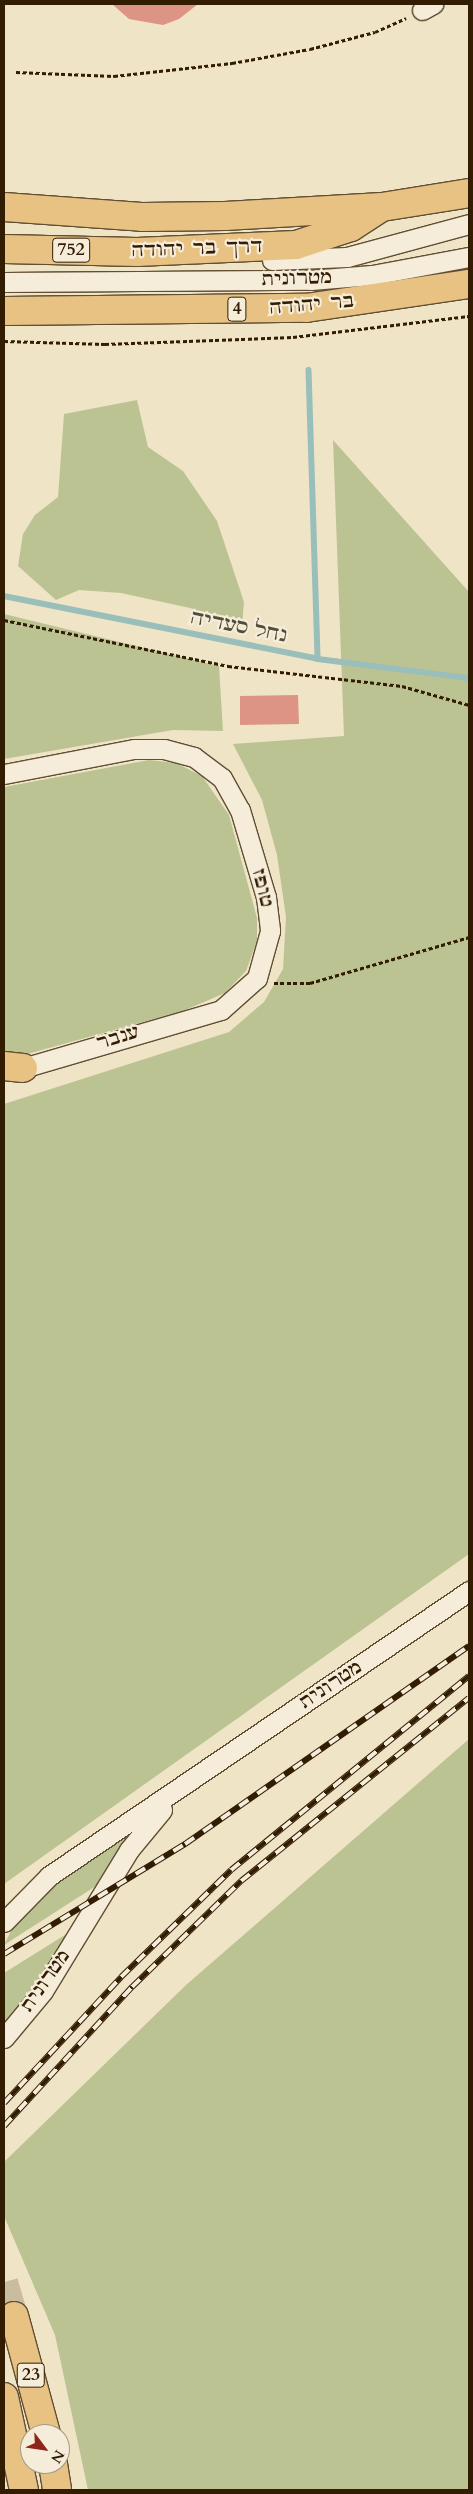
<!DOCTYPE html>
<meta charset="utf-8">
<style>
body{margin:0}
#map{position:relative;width:473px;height:2494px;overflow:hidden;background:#efe4c6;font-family:Cardo,"Frank Ruhl Libre",serif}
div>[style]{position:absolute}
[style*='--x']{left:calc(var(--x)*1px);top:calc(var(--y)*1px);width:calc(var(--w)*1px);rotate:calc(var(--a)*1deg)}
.green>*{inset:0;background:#bcc393}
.stream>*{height:5.5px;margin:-2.75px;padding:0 2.75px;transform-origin:2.75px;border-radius:2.75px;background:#9abeba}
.building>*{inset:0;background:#de9485}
.highway-tunnel>*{height:28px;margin-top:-14px;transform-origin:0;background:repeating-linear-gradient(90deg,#c9bc9f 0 28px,transparent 0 42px)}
.path>*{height:3px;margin-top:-1.5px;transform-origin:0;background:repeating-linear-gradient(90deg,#321c02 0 4px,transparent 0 6.5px)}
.roads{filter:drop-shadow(1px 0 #614e33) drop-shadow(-1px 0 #614e33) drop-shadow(0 1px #614e33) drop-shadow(0 -1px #614e33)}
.minor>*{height:19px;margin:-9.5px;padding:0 9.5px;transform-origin:9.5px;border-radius:9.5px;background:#f5edda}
.highway>*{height:28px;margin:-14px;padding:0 14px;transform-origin:14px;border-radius:14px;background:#e8c283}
.rail>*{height:5.5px;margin-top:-2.75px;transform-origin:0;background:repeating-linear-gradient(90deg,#f5edda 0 11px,#321c02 0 22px);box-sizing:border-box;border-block:1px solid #321c02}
span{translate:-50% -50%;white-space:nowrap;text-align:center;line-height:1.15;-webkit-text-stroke:4.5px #f5edda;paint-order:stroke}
.shield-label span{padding:1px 4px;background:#f5edda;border:1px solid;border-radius:4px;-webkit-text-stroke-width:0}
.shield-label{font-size:18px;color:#321c02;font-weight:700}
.street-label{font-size:19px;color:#321c02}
.water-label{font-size:20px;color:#514d39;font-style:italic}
.frame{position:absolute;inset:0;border:5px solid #321c02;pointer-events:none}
.north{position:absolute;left:20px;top:2424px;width:50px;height:50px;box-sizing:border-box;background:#f5edda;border:1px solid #a79984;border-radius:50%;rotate:121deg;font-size:14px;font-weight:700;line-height:20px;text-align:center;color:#321c02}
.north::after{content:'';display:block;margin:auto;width:18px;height:22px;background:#8f2418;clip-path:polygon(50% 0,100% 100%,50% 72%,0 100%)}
</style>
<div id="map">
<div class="green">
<i style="clip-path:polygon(137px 400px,148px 447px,183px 471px,217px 521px,244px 602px,242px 626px,190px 608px,121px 593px,79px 590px,56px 600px,18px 566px,23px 534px,35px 515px,58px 497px,64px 414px)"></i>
<i style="clip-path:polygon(333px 440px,469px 592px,469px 1554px,4px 1884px,4px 1104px,229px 1032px,264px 1002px,283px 969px,286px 917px,277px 855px,262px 800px,233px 744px,344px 736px)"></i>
<i style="clip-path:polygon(4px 614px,219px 666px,223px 731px,173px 730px,4px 759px)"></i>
<i style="clip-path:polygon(149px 760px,176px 763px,202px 776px,229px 815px,257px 918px,257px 941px,246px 971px,225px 993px,183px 1011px,20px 1056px,4px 1053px,4px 787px)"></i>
<i style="clip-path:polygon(469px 1739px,469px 2490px,88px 2490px,55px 2335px,4px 2216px,4px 2162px,186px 1985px)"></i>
<i style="clip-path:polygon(138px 1825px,99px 1884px,4px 1945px,17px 1919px,42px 1892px)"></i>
<i style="clip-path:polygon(76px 1928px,44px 1976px,4px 2026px,4px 1973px)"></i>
</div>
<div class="stream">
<i style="--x:309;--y:370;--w:289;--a:88.2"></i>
<i style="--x:4;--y:596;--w:320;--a:11.3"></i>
<i style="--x:318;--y:659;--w:152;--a:7.2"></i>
</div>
<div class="building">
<i style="clip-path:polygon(112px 4px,198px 4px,179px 19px,163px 25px,129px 19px)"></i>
<i style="clip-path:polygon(298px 695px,299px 724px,240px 725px,240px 696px)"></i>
</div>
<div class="highway-tunnel">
<i style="--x:4;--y:2282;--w:35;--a:74"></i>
</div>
<div class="path">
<i style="--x:16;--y:72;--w:98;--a:2.3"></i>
<i style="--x:114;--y:76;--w:119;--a:-6.3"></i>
<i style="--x:232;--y:63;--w:79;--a:-10.2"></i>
<i style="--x:310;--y:49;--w:67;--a:-14.7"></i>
<i style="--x:375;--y:32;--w:34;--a:-24"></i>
<i style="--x:4;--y:341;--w:101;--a:1.7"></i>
<i style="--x:105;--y:344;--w:188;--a:-2.1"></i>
<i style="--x:293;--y:337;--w:177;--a:-6.8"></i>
<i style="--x:4;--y:620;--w:229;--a:11.6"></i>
<i style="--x:228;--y:666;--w:175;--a:6.6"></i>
<i style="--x:402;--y:686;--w:70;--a:15.8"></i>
<i style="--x:274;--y:983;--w:36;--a:0"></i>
<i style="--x:310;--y:983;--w:166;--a:-16.1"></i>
</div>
<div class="roads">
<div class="minor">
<i style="--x:422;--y:10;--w:13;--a:-29"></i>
<i style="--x:272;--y:260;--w:75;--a:-2.3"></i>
<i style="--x:347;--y:257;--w:126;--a:-15.1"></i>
<i style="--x:4;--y:282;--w:307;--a:-0.4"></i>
<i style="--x:311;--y:280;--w:61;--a:-4.7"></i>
<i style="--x:372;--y:275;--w:99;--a:-10.5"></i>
<i style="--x:4;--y:774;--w:132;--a:-10.9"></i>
<i style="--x:134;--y:749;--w:30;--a:0"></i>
<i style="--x:164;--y:749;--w:31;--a:15"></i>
<i style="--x:194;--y:757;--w:35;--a:37"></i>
<i style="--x:222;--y:778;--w:37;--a:61"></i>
<i style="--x:240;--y:810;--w:91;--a:73.4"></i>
<i style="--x:266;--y:897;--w:34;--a:83"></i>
<i style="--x:270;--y:931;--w:49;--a:105.5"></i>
<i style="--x:257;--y:978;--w:48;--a:138.4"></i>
<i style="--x:221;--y:1010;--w:206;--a:163.7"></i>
<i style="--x:4;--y:1922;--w:64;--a:-45.6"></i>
<i style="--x:49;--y:1876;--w:508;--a:-34.16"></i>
<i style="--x:4;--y:2038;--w:61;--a:-50.3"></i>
<i style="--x:43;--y:1991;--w:165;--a:-58.6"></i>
<i style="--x:129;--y:1850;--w:52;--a:-50.5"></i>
</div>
<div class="highway">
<i style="--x:4;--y:207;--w:138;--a:4.1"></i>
<i style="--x:142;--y:217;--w:83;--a:-0.7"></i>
<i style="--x:225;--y:216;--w:157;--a:-3.3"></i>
<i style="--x:382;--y:207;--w:88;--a:-9.1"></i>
<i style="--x:4;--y:249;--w:133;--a:1.3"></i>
<i style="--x:137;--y:252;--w:159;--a:-2.5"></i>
<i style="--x:296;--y:245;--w:58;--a:-18.1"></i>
<i style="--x:351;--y:227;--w:33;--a:-33"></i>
<i style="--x:4;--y:311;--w:302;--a:-0.6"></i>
<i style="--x:306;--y:308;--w:165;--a:-8.4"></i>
<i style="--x:4;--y:1066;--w:19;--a:6"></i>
<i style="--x:14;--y:2316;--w:122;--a:74.8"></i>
<i style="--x:4;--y:2397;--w:95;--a:77.9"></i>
<i style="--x:53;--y:2464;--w:26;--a:81"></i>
</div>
</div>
<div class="rail">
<i style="--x:4;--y:1954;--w:212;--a:-31.3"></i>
<i style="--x:185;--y:1844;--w:346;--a:-34.9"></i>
<i style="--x:4;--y:2103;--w:172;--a:-47.1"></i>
<i style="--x:121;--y:1977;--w:153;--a:-44.2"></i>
<i style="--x:231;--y:1870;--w:307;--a:-39.2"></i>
<i style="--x:4;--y:2126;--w:189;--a:-47.4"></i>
<i style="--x:132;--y:1987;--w:152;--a:-44.2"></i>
<i style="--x:241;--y:1881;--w:292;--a:-38.8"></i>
</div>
<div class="shield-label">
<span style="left:71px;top:250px">752</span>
<span style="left:237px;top:309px">4</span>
<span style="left:31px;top:2375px">23</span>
</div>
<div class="street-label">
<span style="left:197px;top:249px;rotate:-2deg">דרך בר יהודה</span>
<span style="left:297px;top:279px;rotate:-2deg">מטרונית</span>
<span style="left:312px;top:305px;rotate:-5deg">בר יהודה</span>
<span style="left:262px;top:888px;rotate:76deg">טופז</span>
<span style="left:118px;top:1038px;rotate:-17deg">ענבר</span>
<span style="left:331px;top:1685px;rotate:-34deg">מטרונית</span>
<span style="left:46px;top:1981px;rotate:-55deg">מטרונית</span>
</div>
<div class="water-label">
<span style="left:239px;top:626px;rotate:11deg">נחל סעדיה</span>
</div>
<div class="frame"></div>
<div class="north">N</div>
</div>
